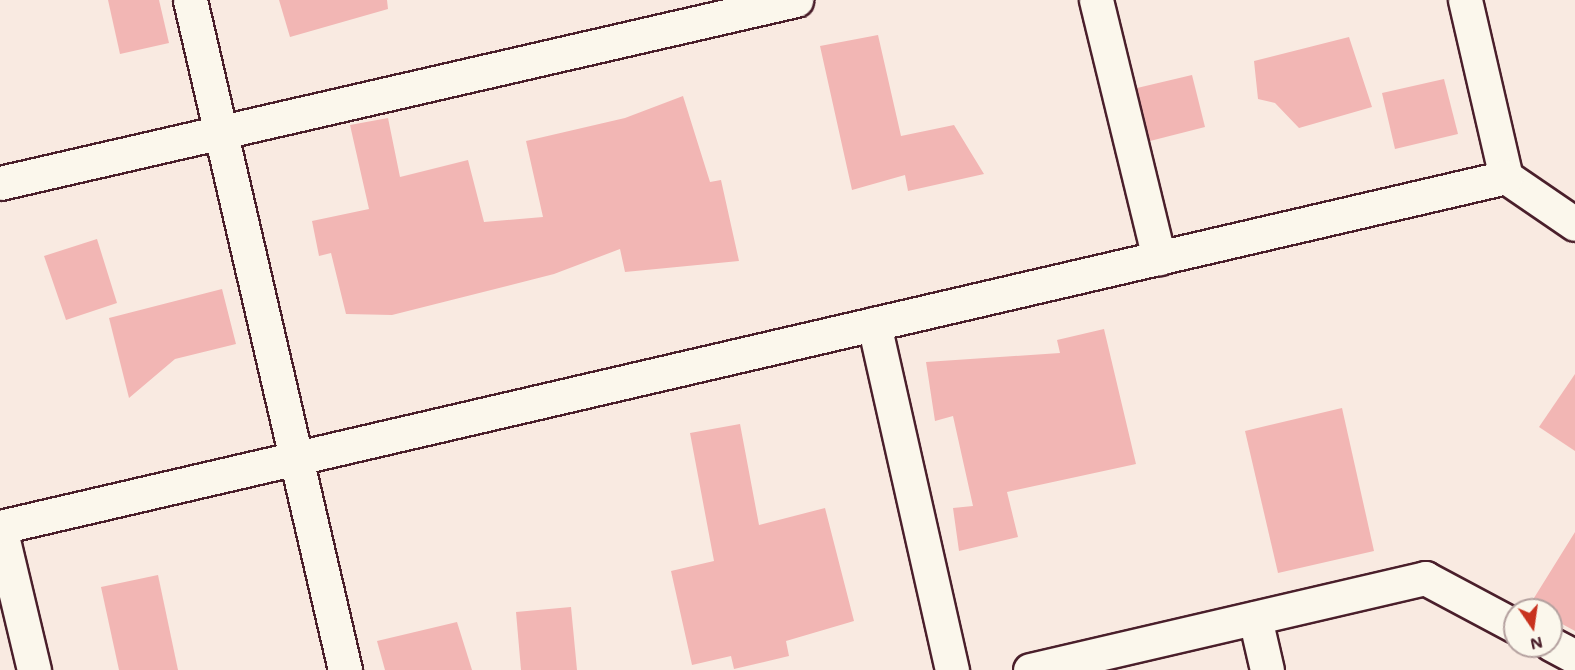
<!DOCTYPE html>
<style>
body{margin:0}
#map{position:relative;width:1575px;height:670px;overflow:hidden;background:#f9eae1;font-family:Mali,sans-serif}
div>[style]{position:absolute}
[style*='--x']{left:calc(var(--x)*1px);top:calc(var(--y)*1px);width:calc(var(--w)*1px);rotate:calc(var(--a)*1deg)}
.building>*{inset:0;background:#f2b6b4}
.roads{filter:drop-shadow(2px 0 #4a1f2b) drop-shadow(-2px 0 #4a1f2b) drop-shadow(0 2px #4a1f2b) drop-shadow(0 -2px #4a1f2b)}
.street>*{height:33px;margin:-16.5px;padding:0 16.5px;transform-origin:16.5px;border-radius:16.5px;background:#fbf7ec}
span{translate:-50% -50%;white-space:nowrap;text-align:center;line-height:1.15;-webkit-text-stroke:6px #fbf7ec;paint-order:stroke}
.north{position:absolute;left:1503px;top:598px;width:60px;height:60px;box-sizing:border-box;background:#fbf7ec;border:2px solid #b4a19f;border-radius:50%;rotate:167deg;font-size:16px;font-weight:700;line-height:24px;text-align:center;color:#4a1f2b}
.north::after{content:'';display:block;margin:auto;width:21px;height:27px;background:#c8321e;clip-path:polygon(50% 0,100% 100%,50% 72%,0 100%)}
</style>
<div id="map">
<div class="building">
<i style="clip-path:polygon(108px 0,159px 0,169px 43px,120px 54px)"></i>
<i style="clip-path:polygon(279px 0,387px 0,388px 9px,290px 37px)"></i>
<i style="clip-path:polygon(878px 35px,901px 136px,954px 125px,984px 174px,908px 191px,905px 175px,852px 190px,820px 46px)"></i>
<i style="clip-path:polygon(1349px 37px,1372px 107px,1299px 128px,1275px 103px,1258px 99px,1254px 61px)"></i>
<i style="clip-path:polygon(1192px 75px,1205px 127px,1150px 141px,1137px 88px)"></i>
<i style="clip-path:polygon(1444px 79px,1458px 134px,1395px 149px,1382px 93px)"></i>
<i style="clip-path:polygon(683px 96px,710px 182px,721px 180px,739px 261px,625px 272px,620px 249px,554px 274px,392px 315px,346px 314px,331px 253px,319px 256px,312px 221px,369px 209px,350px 125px,388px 118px,400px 177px,468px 160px,484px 222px,543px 217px,526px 141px,625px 118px)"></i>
<i style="clip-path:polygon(97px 239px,117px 303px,66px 320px,44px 256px)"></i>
<i style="clip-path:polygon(222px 289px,236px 344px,175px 359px,129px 398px,109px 318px)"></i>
<i style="clip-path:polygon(1104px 329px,1136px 464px,1007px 492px,1018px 537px,959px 551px,953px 508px,973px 506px,953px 416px,935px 421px,926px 362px,1060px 353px,1057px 340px)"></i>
<i style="clip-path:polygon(1575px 374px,1575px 451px,1539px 427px)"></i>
<i style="clip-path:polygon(1342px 408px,1374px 551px,1278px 573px,1245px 431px)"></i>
<i style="clip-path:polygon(740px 424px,759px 525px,825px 508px,854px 621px,786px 641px,789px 656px,734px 669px,731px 656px,692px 665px,671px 571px,714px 561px,690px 433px)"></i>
<i style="clip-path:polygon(1575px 532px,1575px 631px,1551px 618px,1551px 610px,1529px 606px)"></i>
<i style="clip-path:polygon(158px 575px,178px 670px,119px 670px,101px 587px)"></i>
<i style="clip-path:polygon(571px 607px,577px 670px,521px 670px,516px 612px)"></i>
<i style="clip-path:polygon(457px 622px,472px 670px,385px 670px,377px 641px)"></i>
</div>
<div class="roads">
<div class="street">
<i style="--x:190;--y:0;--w:688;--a:76.97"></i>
<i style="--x:1096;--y:0;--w:266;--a:76.3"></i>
<i style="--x:1465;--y:0;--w:182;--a:77"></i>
<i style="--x:1506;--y:177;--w:83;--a:34.3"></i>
<i style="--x:0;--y:183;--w:817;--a:-12.95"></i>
<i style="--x:874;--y:324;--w:355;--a:77.3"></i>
<i style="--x:1255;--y:618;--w:53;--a:77"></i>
<i style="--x:1551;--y:644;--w:27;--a:28"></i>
<i style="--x:34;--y:670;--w:147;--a:-103.4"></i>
<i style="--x:0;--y:527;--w:1546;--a:-13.08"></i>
<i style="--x:1030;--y:670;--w:406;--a:-13.1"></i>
<i style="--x:1425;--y:578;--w:102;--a:28.1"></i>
</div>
</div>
<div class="north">N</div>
</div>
